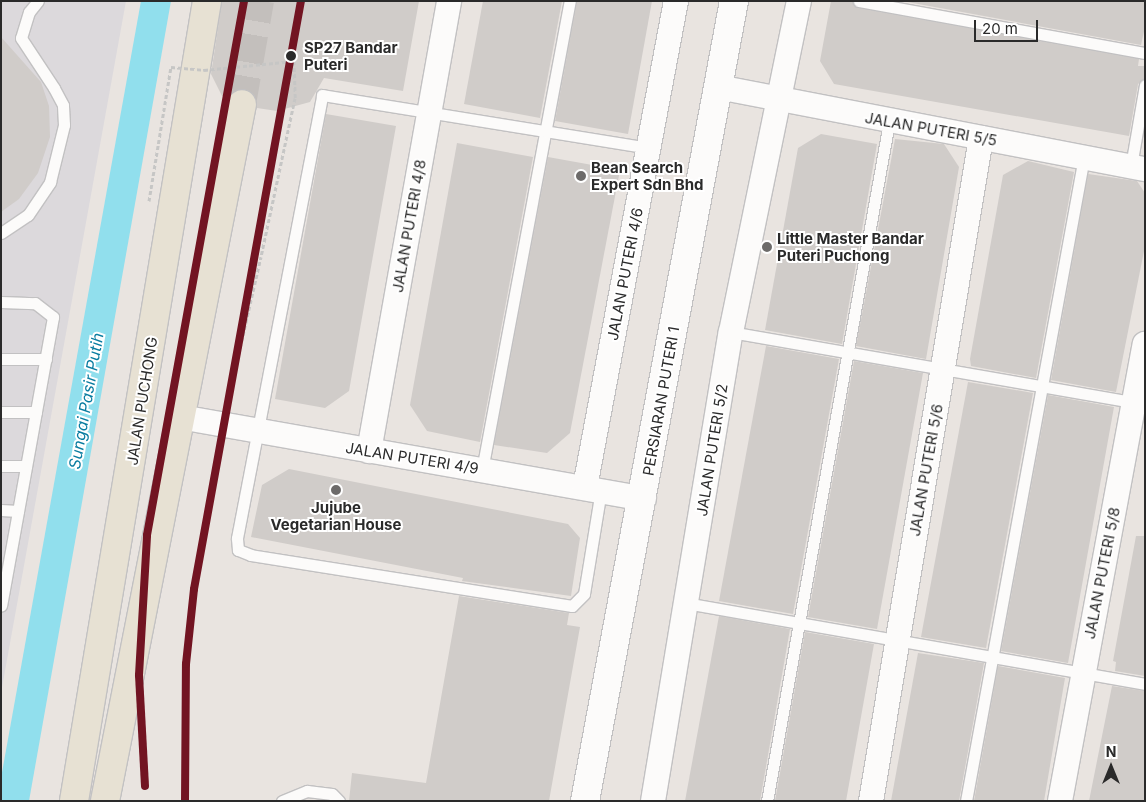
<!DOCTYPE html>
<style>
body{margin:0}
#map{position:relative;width:1146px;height:802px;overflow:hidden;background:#e9e4e0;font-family:Inter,sans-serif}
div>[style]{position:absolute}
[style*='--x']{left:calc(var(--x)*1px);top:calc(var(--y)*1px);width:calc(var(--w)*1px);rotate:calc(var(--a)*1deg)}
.industrial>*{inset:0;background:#dcd9dc}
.water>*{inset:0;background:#91dfed}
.building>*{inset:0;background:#d0ccc9}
.primary-tunnel>*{height:28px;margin-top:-14px;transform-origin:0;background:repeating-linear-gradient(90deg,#c3bfbc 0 28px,transparent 0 42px)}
.path>*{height:3px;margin-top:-1.5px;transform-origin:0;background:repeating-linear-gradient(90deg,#c6c6c5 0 4px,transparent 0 6.5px)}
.roads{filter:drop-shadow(1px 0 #c2c1c2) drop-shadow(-1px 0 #c2c1c2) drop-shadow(0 1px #c2c1c2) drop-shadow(0 -1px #c2c1c2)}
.service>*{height:11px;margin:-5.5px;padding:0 5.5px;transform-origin:5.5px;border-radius:5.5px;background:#fcfbfa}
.minor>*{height:24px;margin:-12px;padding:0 12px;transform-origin:12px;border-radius:12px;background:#fcfbfa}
.tertiary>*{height:28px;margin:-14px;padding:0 14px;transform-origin:14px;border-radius:14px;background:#fcfbfa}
.primary>*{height:28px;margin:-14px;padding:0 14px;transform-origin:14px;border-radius:14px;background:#e7e1d3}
.path-bridge>*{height:3px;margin-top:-1.5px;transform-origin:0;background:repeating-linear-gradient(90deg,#c6c6c5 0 4px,transparent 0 6.5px)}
.rail-1>*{height:8px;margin:-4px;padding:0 4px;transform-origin:4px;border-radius:4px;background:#721422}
.dots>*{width:14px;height:14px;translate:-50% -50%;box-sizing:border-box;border:2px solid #fff;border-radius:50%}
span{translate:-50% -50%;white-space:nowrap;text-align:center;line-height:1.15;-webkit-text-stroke:4px #fff;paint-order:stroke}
.stop-label{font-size:15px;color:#2a2a2a;font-weight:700}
.left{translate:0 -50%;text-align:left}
.street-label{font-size:15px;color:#2a2a2a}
.poi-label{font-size:15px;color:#2a2a2a;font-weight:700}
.water-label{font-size:16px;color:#097ca0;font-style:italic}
.frame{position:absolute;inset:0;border:2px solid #2a2a2a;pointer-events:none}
.north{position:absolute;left:1086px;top:742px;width:50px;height:50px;-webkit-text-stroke:4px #fff;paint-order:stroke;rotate:0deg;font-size:14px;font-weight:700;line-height:20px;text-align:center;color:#2a2a2a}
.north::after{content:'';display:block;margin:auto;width:18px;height:22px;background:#2a2a2a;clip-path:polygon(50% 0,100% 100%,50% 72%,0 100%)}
.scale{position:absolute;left:974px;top:20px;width:64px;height:22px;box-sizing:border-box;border:2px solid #2a2a2a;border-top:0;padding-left:6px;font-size:15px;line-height:18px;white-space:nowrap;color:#2a2a2a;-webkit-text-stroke:4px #fff;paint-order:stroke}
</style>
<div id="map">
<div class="industrial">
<i style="clip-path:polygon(1px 1px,126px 1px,1px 693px)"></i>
</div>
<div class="water">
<i style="clip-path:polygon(141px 1px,171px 1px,29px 801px,1px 801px,1px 778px)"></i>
</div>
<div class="building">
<i style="clip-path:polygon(222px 1px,419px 1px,403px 91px,324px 78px,310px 102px,277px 111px,257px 108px,257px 98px,245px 89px,236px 89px,228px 98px,222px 96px,211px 74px)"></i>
<i style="clip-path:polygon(483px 1px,562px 1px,540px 118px,464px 104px)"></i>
<i style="clip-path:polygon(577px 1px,652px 1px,628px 134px,555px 121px)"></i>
<i style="clip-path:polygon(831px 1px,852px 1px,858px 8px,1139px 59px,1138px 66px,1145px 66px,1145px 78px,1138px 84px,1129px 136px,834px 84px,820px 61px)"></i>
<i style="clip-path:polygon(902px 1px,1145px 1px,1145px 27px,1141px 45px)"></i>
<i style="clip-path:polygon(1px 37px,41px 82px,49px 106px,50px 137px,38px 173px,19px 199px,1px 212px)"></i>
<i style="clip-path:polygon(326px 114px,396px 126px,349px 391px,325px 408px,275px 399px)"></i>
<i style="clip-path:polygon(821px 134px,877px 144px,842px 344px,765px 330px,798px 148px)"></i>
<i style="clip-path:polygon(895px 139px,944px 144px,959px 167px,926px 359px,856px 346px)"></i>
<i style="clip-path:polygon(457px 143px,533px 157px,480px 442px,427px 431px,410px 405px)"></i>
<i style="clip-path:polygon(548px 157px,620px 170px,570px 433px,547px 453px,494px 445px)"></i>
<i style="clip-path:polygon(1028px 161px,1074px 172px,1036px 378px,971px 366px,970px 359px,1003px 175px)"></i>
<i style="clip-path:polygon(1088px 174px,1137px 181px,1145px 193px,1145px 246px,1116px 392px,1051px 380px)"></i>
<i style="clip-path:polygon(766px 346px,839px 359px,793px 614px,719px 601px)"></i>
<i style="clip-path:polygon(854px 361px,923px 373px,877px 629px,808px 617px)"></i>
<i style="clip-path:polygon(968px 382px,1033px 393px,986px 648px,921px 637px)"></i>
<i style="clip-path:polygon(1048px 395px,1114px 407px,1068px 663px,1001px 651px)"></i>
<i style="clip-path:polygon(289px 469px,568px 524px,580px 538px,571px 596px,462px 581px,463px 578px,251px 537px,262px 485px)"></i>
<i style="clip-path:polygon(1136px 536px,1145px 536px,1145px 676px,1115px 671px,1116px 662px,1113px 661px)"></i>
<i style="clip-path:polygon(459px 596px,569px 613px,567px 625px,580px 627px,549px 801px,349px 801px,352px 773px,426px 783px)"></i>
<i style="clip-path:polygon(719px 616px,790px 629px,760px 801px,685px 801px)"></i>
<i style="clip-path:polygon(805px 632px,874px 644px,846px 801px,775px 801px)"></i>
<i style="clip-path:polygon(918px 653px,984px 663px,959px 801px,891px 801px)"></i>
<i style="clip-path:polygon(998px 666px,1065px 678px,1044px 801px,974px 801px)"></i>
<i style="clip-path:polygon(1112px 686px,1145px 691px,1145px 801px,1089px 801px)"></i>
</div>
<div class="primary-tunnel">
<i style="--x:242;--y:104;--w:105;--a:-80.1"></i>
</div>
<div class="path">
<i style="--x:227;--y:405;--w:152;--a:-77.1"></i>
</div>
<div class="roads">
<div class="service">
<i style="--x:859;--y:1;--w:291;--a:10.3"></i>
<i style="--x:1131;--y:166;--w:82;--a:-80.2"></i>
<i style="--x:1;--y:233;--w:32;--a:-34"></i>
<i style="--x:28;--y:215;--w:40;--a:-56"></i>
<i style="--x:50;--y:182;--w:59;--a:-76.2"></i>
<i style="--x:64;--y:125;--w:20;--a:-93"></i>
<i style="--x:63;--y:105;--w:19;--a:-118"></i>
<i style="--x:54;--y:88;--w:60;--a:-123.4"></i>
<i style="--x:21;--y:38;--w:27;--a:-73"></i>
<i style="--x:29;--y:12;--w:14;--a:-51"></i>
<i style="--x:1;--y:302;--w:34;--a:2"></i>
<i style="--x:35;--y:303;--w:23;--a:38"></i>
<i style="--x:53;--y:317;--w:293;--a:100.2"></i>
<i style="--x:731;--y:332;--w:411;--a:9.9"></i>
<i style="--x:1;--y:359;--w:45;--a:0"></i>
<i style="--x:1;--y:412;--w:35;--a:0"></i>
<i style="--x:1;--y:466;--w:25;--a:0"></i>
<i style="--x:482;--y:470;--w:477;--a:-79.4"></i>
<i style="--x:601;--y:490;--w:105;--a:99.3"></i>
<i style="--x:584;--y:594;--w:17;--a:135"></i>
<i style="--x:572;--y:606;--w:325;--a:-171"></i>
<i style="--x:251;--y:555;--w:14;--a:-159"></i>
<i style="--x:238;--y:550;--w:12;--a:-95"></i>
<i style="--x:237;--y:538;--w:451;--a:-79.1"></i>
<i style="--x:322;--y:95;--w:330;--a:9.2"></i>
<i style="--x:1;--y:510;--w:17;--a:3"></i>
<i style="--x:686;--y:603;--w:466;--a:10"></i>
<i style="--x:282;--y:801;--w:27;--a:-22"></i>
<i style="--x:307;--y:791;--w:25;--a:7"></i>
<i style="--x:332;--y:794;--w:10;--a:45"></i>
<i style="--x:767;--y:801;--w:690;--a:-79.81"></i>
<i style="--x:966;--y:801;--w:655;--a:-79.62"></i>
</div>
<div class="minor">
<i style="--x:718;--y:87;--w:435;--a:10.9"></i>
<i style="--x:180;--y:417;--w:471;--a:10"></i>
<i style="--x:369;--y:451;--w:457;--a:-79.9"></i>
<i style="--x:585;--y:487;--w:494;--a:-79.4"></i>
<i style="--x:653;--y:801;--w:475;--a:-80.6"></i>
<i style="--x:731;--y:332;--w:338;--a:-78.4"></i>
<i style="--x:871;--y:801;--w:672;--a:-80.58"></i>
<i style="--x:1060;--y:801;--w:465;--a:-79.5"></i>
</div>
<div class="tertiary">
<i style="--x:585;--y:801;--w:814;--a:-79.45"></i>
</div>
<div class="primary">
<i style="--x:74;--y:801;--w:811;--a:-80.56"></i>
<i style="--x:105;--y:801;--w:710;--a:-78.88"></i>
</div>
</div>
<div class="path-bridge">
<i style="--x:149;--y:201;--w:136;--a:-80.7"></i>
<i style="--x:171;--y:67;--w:33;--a:5"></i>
<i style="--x:204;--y:70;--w:90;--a:-5.7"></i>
<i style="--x:294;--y:61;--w:37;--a:88"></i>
<i style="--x:295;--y:98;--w:163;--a:102.1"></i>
</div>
<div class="rail-1">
<i style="--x:145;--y:786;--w:111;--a:-93.1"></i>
<i style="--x:139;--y:675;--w:140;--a:-86.7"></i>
<i style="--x:147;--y:535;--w:543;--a:-79.7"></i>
<i style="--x:185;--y:801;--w:137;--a:-89.6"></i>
<i style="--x:186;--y:664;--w:75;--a:-83.9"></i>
<i style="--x:194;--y:589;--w:598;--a:-79.69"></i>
</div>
<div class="dots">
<i style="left:291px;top:56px;background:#2a2a2a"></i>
<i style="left:581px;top:176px;background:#6d6b6a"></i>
<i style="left:767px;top:247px;background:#6d6b6a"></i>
<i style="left:336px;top:490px;background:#6d6b6a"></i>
</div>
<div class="stop-label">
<span class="left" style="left:304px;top:56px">SP27 Bandar<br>Puteri</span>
</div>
<div class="street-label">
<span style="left:931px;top:129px;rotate:10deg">JALAN PUTERI 5/5</span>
<span style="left:409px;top:226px;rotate:-80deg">JALAN PUTERI 4/8</span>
<span style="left:625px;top:274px;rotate:-79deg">JALAN PUTERI 4/6</span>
<span style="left:142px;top:401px;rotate:-81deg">JALAN PUCHONG</span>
<span style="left:661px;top:401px;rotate:-80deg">PERSIARAN PUTERI 1</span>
<span style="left:712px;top:450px;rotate:-81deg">JALAN PUTERI 5/2</span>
<span style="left:412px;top:458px;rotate:9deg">JALAN PUTERI 4/9</span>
<span style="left:926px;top:470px;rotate:-80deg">JALAN PUTERI 5/6</span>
<span style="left:1102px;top:573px;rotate:-79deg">JALAN PUTERI 5/8</span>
</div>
<div class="poi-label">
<span class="left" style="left:591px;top:176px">Bean Search<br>Expert Sdn Bhd</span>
<span class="left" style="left:777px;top:247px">Little Master Bandar<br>Puteri Puchong</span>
<span style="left:336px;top:516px">Jujube<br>Vegetarian House</span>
</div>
<div class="water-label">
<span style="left:86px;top:401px;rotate:-80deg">Sungai Pasir Putih</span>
</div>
<div class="frame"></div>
<div class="north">N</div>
<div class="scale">20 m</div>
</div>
